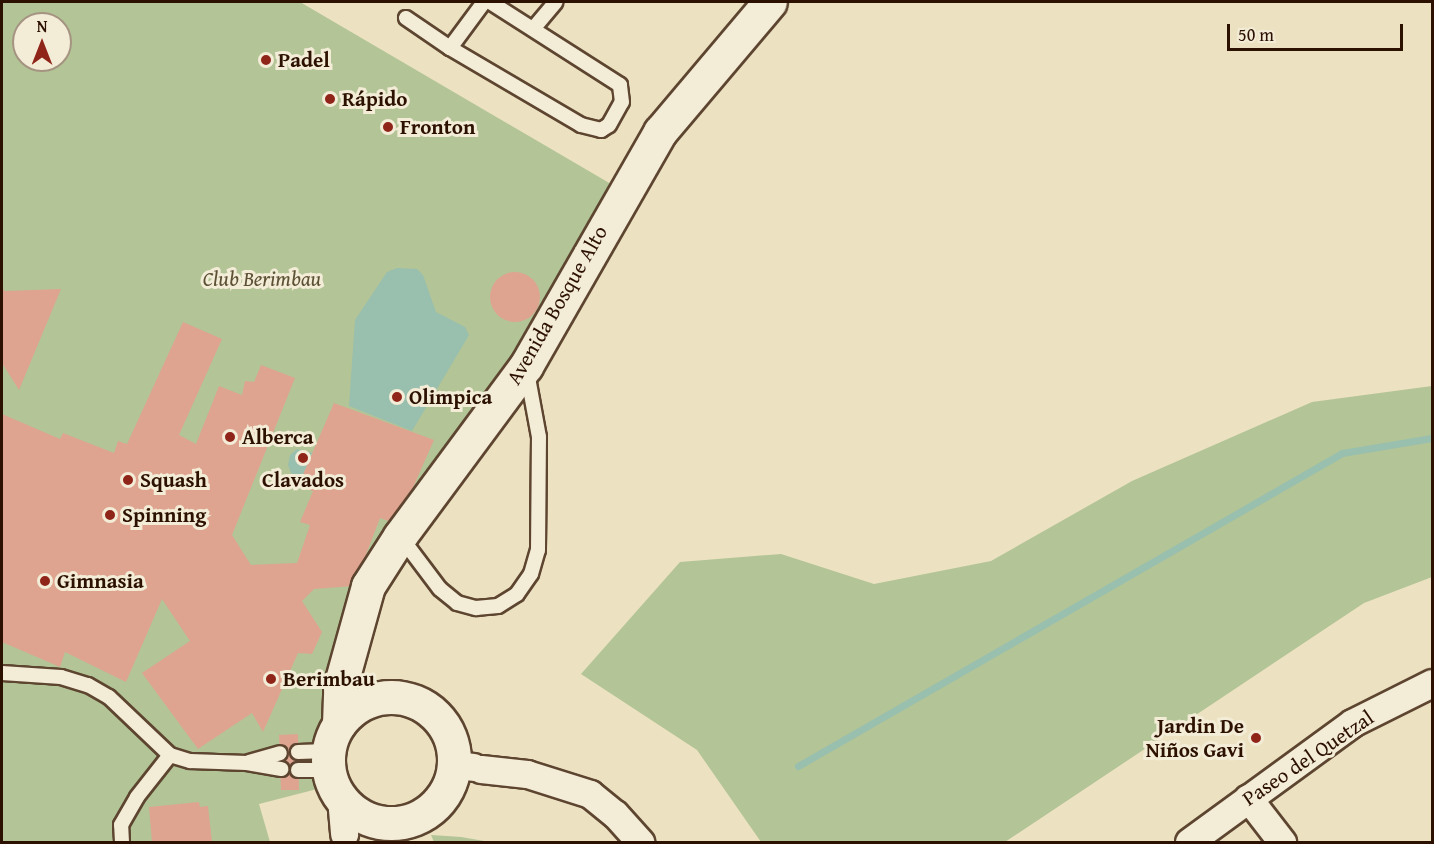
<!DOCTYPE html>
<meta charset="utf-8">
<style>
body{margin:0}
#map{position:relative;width:1434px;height:844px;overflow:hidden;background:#ece2c2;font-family:"Gentium Book Plus",serif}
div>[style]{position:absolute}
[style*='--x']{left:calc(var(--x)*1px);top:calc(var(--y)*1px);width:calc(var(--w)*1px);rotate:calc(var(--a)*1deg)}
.green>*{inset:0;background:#b3c497}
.water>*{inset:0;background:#99bfae}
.stream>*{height:7px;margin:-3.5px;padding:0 3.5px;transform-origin:3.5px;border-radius:3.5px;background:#99bfae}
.building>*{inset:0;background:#dea490}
.round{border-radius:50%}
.roads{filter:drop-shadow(2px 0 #5d4530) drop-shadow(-2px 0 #5d4530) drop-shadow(0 2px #5d4530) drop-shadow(0 -2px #5d4530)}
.service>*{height:14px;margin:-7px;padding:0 7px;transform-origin:7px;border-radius:7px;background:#f3ecd7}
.minor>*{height:27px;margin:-13.5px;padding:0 13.5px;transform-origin:13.5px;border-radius:13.5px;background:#f3ecd7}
.tertiary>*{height:33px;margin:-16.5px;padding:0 16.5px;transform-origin:16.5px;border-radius:16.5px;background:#f3ecd7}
.tertiary>.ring{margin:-16.5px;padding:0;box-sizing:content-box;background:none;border:33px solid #f3ecd7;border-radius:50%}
.dots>*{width:16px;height:16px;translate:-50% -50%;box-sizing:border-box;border:3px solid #f3ecd7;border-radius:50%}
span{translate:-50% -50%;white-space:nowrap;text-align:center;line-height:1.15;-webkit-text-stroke:6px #f3ecd7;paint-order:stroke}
.poi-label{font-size:21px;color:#2d1100;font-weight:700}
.left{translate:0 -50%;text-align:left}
.right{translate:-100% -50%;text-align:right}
.park-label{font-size:21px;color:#5c5035;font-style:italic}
.street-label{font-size:21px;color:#2d1100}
.frame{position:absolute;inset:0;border:3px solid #2d1100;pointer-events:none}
.north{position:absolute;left:12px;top:12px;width:60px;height:60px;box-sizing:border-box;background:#f3ecd7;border:2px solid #a49481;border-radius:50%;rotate:0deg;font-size:16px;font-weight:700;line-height:24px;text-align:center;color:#2d1100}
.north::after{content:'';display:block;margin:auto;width:21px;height:27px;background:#8f2418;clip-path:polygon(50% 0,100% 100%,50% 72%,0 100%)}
.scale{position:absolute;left:1227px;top:24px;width:176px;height:27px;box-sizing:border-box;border:3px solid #2d1100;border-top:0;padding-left:8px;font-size:18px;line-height:21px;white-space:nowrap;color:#2d1100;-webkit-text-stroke:4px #f3ecd7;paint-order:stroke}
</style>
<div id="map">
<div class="green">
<i style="clip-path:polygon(evenodd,2px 2px,300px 2px,623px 191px,402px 526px,316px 750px,321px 788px,259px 804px,270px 842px,2px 842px,2px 2px,24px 24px,60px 24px,60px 60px,24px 60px,24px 24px)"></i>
<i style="clip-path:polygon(1432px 386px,1432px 577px,1364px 603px,1005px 842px,761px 842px,697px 750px,581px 674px,680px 562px,781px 554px,874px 584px,991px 561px,1132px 481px,1312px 402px)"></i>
<i style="clip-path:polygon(431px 835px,461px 837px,490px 842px,434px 842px)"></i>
</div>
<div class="water">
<i style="clip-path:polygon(397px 268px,417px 269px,423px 275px,436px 312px,465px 327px,469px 335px,412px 431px,349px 406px,355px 320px,387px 272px)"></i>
<i style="clip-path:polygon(297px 449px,312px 453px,302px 478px,291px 473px,288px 465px,290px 455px)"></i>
</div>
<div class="stream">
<i style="--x:798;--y:766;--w:628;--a:-29.91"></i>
<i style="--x:1342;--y:453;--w:91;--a:-9.5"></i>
</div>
<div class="building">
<i class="round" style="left:490px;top:272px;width:50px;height:50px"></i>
<i style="clip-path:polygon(2px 288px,5px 291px,61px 289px,19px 390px,2px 363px)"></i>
<i style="clip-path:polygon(183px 322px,222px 339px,179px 435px,196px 444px,219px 386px,242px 395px,245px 381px,254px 382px,261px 365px,295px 378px,232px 535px,251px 565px,297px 563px,310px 525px,300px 522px,313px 491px,298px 486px,334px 403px,434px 440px,397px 524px,380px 518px,354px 586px,314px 589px,302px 601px,322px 632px,312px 654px,298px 653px,263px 732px,252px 713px,198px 749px,142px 673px,190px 641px,162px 599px,126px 682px,65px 652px,60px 667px,2px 642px,2px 414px,60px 439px,63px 433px,114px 453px,118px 441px,127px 444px)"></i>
<i style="clip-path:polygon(298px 734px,299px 790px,281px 790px,279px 735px)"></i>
<i style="clip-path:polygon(199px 802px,200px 807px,208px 806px,212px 842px,152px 842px,149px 807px)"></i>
</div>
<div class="roads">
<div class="service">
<i style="--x:406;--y:18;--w:53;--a:34.3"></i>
<i style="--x:450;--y:48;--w:152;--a:30.4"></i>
<i style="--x:581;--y:125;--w:21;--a:14"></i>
<i style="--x:601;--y:130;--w:9;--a:-32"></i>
<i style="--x:609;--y:125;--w:26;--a:-61"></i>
<i style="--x:622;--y:102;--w:17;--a:-97"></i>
<i style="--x:620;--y:85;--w:154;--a:-147.4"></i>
<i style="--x:533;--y:29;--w:35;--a:-50"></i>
<i style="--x:450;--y:48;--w:57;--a:-53.5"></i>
<i style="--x:400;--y:536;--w:66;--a:53"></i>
<i style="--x:440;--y:589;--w:22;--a:39"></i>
<i style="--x:457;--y:603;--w:20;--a:15"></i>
<i style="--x:476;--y:608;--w:22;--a:-5"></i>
<i style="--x:498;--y:606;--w:22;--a:-32"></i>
<i style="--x:517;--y:594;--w:24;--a:-55"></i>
<i style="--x:531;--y:574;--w:25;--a:-74"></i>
<i style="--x:538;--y:550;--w:113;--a:-89.5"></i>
<i style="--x:539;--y:437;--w:66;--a:-100.5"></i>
<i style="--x:2;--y:673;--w:59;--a:3.9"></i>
<i style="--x:61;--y:677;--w:28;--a:17"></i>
<i style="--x:88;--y:685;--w:24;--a:30"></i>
<i style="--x:109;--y:697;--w:84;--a:43.6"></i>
<i style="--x:170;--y:755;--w:21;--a:17"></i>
<i style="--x:190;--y:761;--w:57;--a:2"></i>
<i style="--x:247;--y:763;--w:35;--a:10"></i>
<i style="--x:298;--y:752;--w:30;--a:-2"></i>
<i style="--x:249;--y:762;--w:32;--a:-16"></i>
<i style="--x:298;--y:770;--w:30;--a:0"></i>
<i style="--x:122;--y:842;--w:17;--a:-93"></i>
<i style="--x:121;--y:825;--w:32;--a:-60"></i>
<i style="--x:137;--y:797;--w:53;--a:-51.8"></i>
</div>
<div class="minor">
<i style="--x:455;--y:765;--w:18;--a:6"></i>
<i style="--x:481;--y:769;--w:46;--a:6.2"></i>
<i style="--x:527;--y:774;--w:66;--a:17.6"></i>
<i style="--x:590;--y:794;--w:32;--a:39"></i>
<i style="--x:615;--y:814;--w:38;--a:48"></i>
<i style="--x:341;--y:798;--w:36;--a:85"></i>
<i style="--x:1248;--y:798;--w:56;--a:52.3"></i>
<i style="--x:1189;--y:842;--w:202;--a:-36.1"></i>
<i style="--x:1352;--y:723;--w:89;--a:-26.6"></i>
</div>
<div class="tertiary">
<i class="ring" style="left:328px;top:697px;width:93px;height:93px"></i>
<i style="--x:339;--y:724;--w:37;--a:-88"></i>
<i style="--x:340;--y:687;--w:105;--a:-74.5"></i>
<i style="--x:368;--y:586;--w:59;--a:-57.4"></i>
<i style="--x:400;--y:536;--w:212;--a:-53.5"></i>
<i style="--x:526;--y:366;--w:270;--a:-60.2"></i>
<i style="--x:660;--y:132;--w:170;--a:-49.8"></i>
</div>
</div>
<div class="dots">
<i style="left:266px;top:60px;background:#8f2418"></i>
<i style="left:330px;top:99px;background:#8f2418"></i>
<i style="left:388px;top:127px;background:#8f2418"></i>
<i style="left:397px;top:397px;background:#8f2418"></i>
<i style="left:230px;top:437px;background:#8f2418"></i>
<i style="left:303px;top:458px;background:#8f2418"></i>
<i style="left:128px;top:480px;background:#8f2418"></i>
<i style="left:110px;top:515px;background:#8f2418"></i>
<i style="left:45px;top:581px;background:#8f2418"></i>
<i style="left:271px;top:679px;background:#8f2418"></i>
<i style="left:1256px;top:738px;background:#8f2418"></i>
</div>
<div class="poi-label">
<span class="left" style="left:278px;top:60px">Padel</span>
<span class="left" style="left:342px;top:99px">Rápido</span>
<span class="left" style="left:400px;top:127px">Fronton</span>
<span class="left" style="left:409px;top:397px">Olimpica</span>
<span class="left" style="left:242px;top:437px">Alberca</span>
<span class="left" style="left:140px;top:480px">Squash</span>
<span style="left:303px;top:480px">Clavados</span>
<span class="left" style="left:122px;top:515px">Spinning</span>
<span class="left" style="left:57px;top:581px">Gimnasia</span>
<span class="left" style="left:283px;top:679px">Berimbau</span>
<span class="right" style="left:1244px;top:738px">Jardin De<br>Niños Gavi</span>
</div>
<div class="park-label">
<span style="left:262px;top:279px">Club Berimbau</span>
</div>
<div class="street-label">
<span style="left:557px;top:305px;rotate:-60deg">Avenida Bosque Alto</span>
<span style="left:1308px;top:758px;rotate:-34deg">Paseo del Quetzal</span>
</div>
<div class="frame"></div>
<div class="north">N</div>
<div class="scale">50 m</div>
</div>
